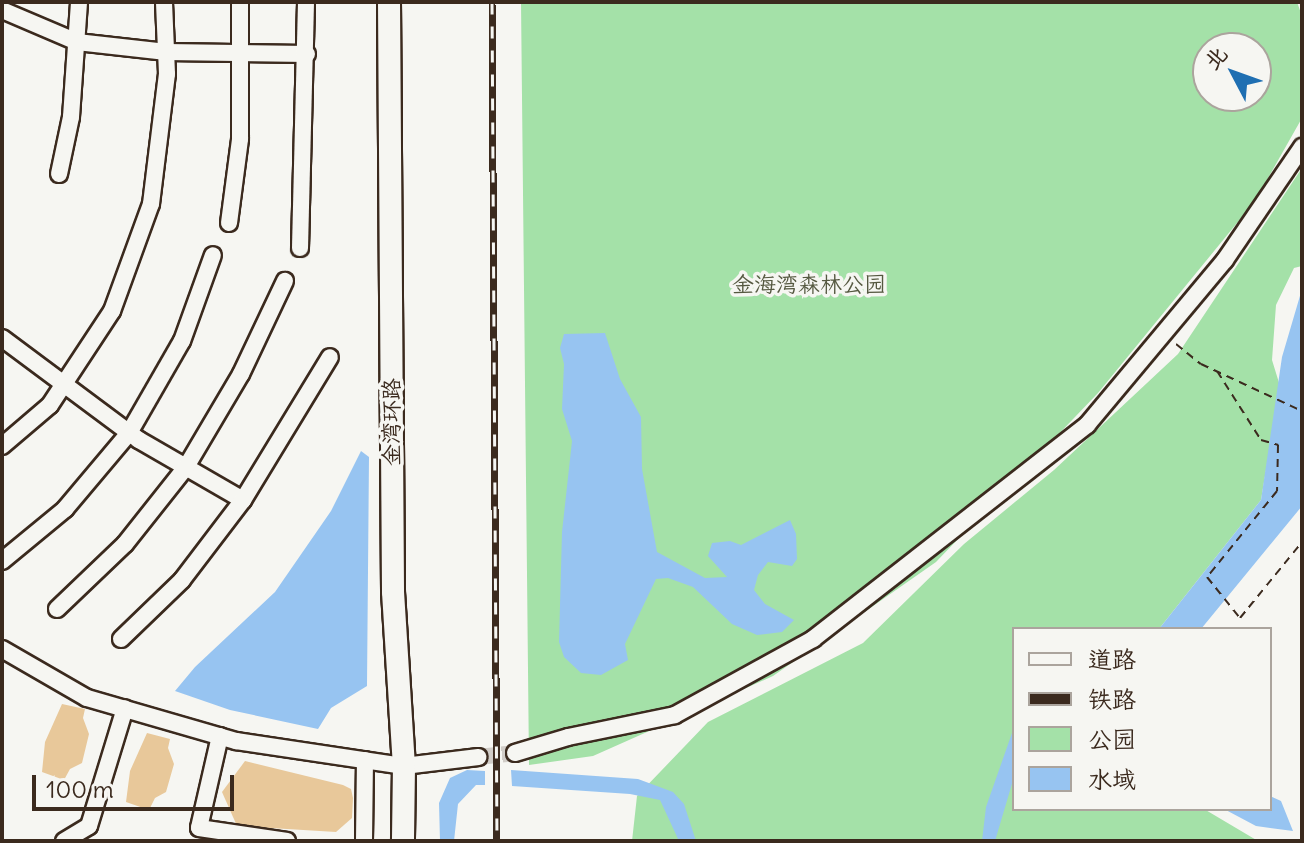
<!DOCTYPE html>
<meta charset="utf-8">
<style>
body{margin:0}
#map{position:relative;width:1304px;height:843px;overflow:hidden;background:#f6f6f2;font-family:Delius,"LXGW WenKai TC",sans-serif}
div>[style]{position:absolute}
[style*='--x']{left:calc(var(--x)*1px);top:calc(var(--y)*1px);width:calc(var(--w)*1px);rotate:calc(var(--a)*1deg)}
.green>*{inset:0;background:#a4e1a8}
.water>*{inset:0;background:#97c4f1}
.building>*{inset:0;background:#e8c89a}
.street-tunnel>*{height:16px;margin-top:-8px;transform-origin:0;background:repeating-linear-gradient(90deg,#d1cdc8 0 16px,transparent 0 24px)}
.path>*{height:2px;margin-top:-1px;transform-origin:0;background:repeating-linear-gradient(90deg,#3b2a1e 0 8px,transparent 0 14px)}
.roads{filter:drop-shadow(2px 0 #3b2a1e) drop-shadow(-2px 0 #3b2a1e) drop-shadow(0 2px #3b2a1e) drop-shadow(0 -2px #3b2a1e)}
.street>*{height:16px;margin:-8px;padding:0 8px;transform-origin:8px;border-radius:8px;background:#f6f6f2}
.secondary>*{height:22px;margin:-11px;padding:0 11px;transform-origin:11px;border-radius:11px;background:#f6f6f2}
.rail>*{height:7px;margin-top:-3.5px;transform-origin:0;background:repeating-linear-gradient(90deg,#f6f6f2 0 12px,#3b2a1e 0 24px);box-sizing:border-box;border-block:2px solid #3b2a1e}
span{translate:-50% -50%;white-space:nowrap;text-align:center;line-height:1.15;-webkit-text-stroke:7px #f6f6f2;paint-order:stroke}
.park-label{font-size:22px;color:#555840}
.street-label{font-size:22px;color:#3b2a1e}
.frame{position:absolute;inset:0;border:4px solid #3b2a1e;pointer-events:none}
.legend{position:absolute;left:1012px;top:627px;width:260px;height:184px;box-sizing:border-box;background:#f6f6f2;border:2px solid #aba49d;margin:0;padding:10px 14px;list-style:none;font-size:24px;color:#3b2a1e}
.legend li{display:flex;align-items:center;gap:16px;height:40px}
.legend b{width:40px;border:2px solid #aba49d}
.north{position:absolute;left:1192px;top:32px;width:80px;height:80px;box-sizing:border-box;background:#f6f6f2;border:2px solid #aba49d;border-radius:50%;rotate:311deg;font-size:22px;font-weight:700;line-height:32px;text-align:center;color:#3b2a1e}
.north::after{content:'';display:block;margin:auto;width:28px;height:36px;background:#1f6fb2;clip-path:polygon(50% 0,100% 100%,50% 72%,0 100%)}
.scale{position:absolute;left:32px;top:775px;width:202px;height:36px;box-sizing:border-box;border:4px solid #3b2a1e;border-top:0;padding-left:10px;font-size:24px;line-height:28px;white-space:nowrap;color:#3b2a1e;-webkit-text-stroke:6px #f6f6f2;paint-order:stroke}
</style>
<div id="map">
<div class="green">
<i style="clip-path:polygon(evenodd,521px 2px,1297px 2px,1302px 16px,1302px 118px,1255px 201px,1098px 393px,936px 562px,773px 676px,593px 756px,529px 765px,521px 2px,1208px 48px,1256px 48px,1256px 96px,1208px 96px,1208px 48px)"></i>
<i style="clip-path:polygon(1302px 168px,1302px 266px,1294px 268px,1276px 305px,1272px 360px,1280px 386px,1261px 500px,1159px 629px,1014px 629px,1014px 809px,1204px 809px,1258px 841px,632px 841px,637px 796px,708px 722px,863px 643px,964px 544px,1054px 470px,1178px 354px)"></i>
</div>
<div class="water">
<i style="clip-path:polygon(1302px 289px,1302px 506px,1201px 629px,1159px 629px,1261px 500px,1282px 357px)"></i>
<i style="clip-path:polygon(605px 333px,620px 379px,641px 417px,642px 469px,657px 552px,705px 578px,727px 577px,708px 556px,712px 543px,730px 541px,741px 545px,790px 520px,796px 534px,797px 559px,792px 566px,768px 562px,758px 575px,754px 590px,765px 604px,794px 620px,782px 632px,757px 635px,732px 624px,693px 587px,668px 578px,656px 579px,625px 644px,628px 660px,601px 675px,581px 673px,564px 657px,559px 642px,562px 532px,572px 441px,562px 409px,564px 364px,560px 348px,564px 334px)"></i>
<i style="clip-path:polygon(361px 451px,369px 457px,367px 686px,331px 708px,318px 729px,230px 710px,175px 691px,195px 667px,275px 592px,331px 511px)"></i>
<i style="clip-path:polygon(1014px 702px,1014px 777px,995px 841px,982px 841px,986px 807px,1012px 733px)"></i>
<i style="clip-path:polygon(467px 770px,485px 771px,485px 785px,476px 785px,458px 804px,454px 841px,440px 841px,439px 803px,450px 778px)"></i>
<i style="clip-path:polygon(511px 770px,638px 779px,673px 792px,684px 804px,696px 841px,679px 841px,660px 800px,630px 794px,512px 786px)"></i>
<i style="clip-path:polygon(1270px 796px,1281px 801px,1293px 831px,1256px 826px,1224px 809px,1270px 809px)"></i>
</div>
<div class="building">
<i style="clip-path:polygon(62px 704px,85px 709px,83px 718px,89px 734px,82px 763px,70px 769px,64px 780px,42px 772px,45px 742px)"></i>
<i style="clip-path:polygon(147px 733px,170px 739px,168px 748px,174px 764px,166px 792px,155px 798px,149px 810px,126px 802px,130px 771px)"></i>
<i style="clip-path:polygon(245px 761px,343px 785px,351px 789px,353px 798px,352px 818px,336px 832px,237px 826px,222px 792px)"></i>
</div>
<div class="street-tunnel">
<i style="--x:478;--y:757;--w:37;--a:-6"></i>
</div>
<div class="path">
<i style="--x:1176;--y:344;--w:32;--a:39"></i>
<i style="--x:1201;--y:364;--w:111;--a:25"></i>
<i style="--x:1217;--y:371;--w:82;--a:57.5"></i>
<i style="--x:1261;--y:440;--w:18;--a:16"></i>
<i style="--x:1278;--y:445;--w:46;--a:91.2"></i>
<i style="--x:1277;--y:491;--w:111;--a:129.1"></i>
<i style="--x:1207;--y:577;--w:53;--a:51.2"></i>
<i style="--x:1240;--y:618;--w:98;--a:-50.8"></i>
</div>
<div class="roads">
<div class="street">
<i style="--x:2;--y:10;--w:82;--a:23.1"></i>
<i style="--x:77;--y:42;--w:90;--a:6.4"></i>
<i style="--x:166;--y:52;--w:141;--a:0.8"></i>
<i style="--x:59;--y:174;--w:58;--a:-78.1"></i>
<i style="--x:71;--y:117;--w:115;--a:-86"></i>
<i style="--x:229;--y:223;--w:85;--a:-82.5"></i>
<i style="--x:240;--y:139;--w:137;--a:-90"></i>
<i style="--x:300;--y:248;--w:246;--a:-88.6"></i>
<i style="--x:2;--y:338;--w:171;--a:36.7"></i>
<i style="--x:139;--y:440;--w:120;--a:30"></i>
<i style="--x:2;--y:446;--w:63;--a:-40.5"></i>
<i style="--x:50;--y:405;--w:113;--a:-56.6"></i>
<i style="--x:112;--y:311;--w:114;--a:-70"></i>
<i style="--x:151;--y:204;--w:131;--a:-83"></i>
<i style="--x:167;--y:74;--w:72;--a:-92.4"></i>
<i style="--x:2;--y:561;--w:82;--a:-39.5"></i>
<i style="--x:65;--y:509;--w:99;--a:-49.9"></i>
<i style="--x:129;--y:433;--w:106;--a:-60.1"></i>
<i style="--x:182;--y:341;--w:91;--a:-70.2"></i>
<i style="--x:57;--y:609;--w:94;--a:-43.7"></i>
<i style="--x:125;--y:544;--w:98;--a:-51.6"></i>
<i style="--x:186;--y:467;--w:108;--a:-59.4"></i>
<i style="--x:241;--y:374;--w:103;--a:-64.7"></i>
<i style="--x:121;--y:639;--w:85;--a:-44"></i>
<i style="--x:182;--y:580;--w:101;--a:-52.7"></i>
<i style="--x:243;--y:500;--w:167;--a:-58.7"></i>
<i style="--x:2;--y:649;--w:98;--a:30"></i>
<i style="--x:87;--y:698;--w:155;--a:16.1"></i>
<i style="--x:236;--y:741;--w:170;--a:8.5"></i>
<i style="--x:404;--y:766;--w:75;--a:-6.9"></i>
<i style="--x:220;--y:736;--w:94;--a:102.9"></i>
<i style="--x:199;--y:828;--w:89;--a:8.4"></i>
<i style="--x:515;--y:753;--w:55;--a:-16.8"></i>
<i style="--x:568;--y:737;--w:109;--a:-11.6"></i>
<i style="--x:675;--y:715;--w:158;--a:-28.8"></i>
<i style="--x:813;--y:639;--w:348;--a:-38"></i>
<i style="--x:1087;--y:425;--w:215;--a:-50.1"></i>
<i style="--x:1225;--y:260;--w:137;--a:-55.7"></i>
<i style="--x:64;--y:841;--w:29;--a:-31"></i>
<i style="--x:89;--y:826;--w:123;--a:-73"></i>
<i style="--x:364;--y:841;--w:81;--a:-89.3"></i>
</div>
<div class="secondary">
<i style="--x:389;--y:2;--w:590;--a:89.61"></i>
<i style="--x:393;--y:592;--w:174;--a:86.4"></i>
<i style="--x:404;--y:766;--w:75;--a:90.8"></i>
</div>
</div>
<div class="rail">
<i style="--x:492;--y:2;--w:839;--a:89.66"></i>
</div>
<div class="park-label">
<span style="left:809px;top:285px">金海湾森林公园</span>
</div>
<div class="street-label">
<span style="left:392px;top:422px;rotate:-90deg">金湾环路</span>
</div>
<div class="frame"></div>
<ul class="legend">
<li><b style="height:10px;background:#f6f6f2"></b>道路</li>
<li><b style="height:10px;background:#3b2a1e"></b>铁路</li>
<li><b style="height:22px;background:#a4e1a8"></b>公园</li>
<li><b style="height:22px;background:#97c4f1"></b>水域</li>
</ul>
<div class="north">北</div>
<div class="scale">100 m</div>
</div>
